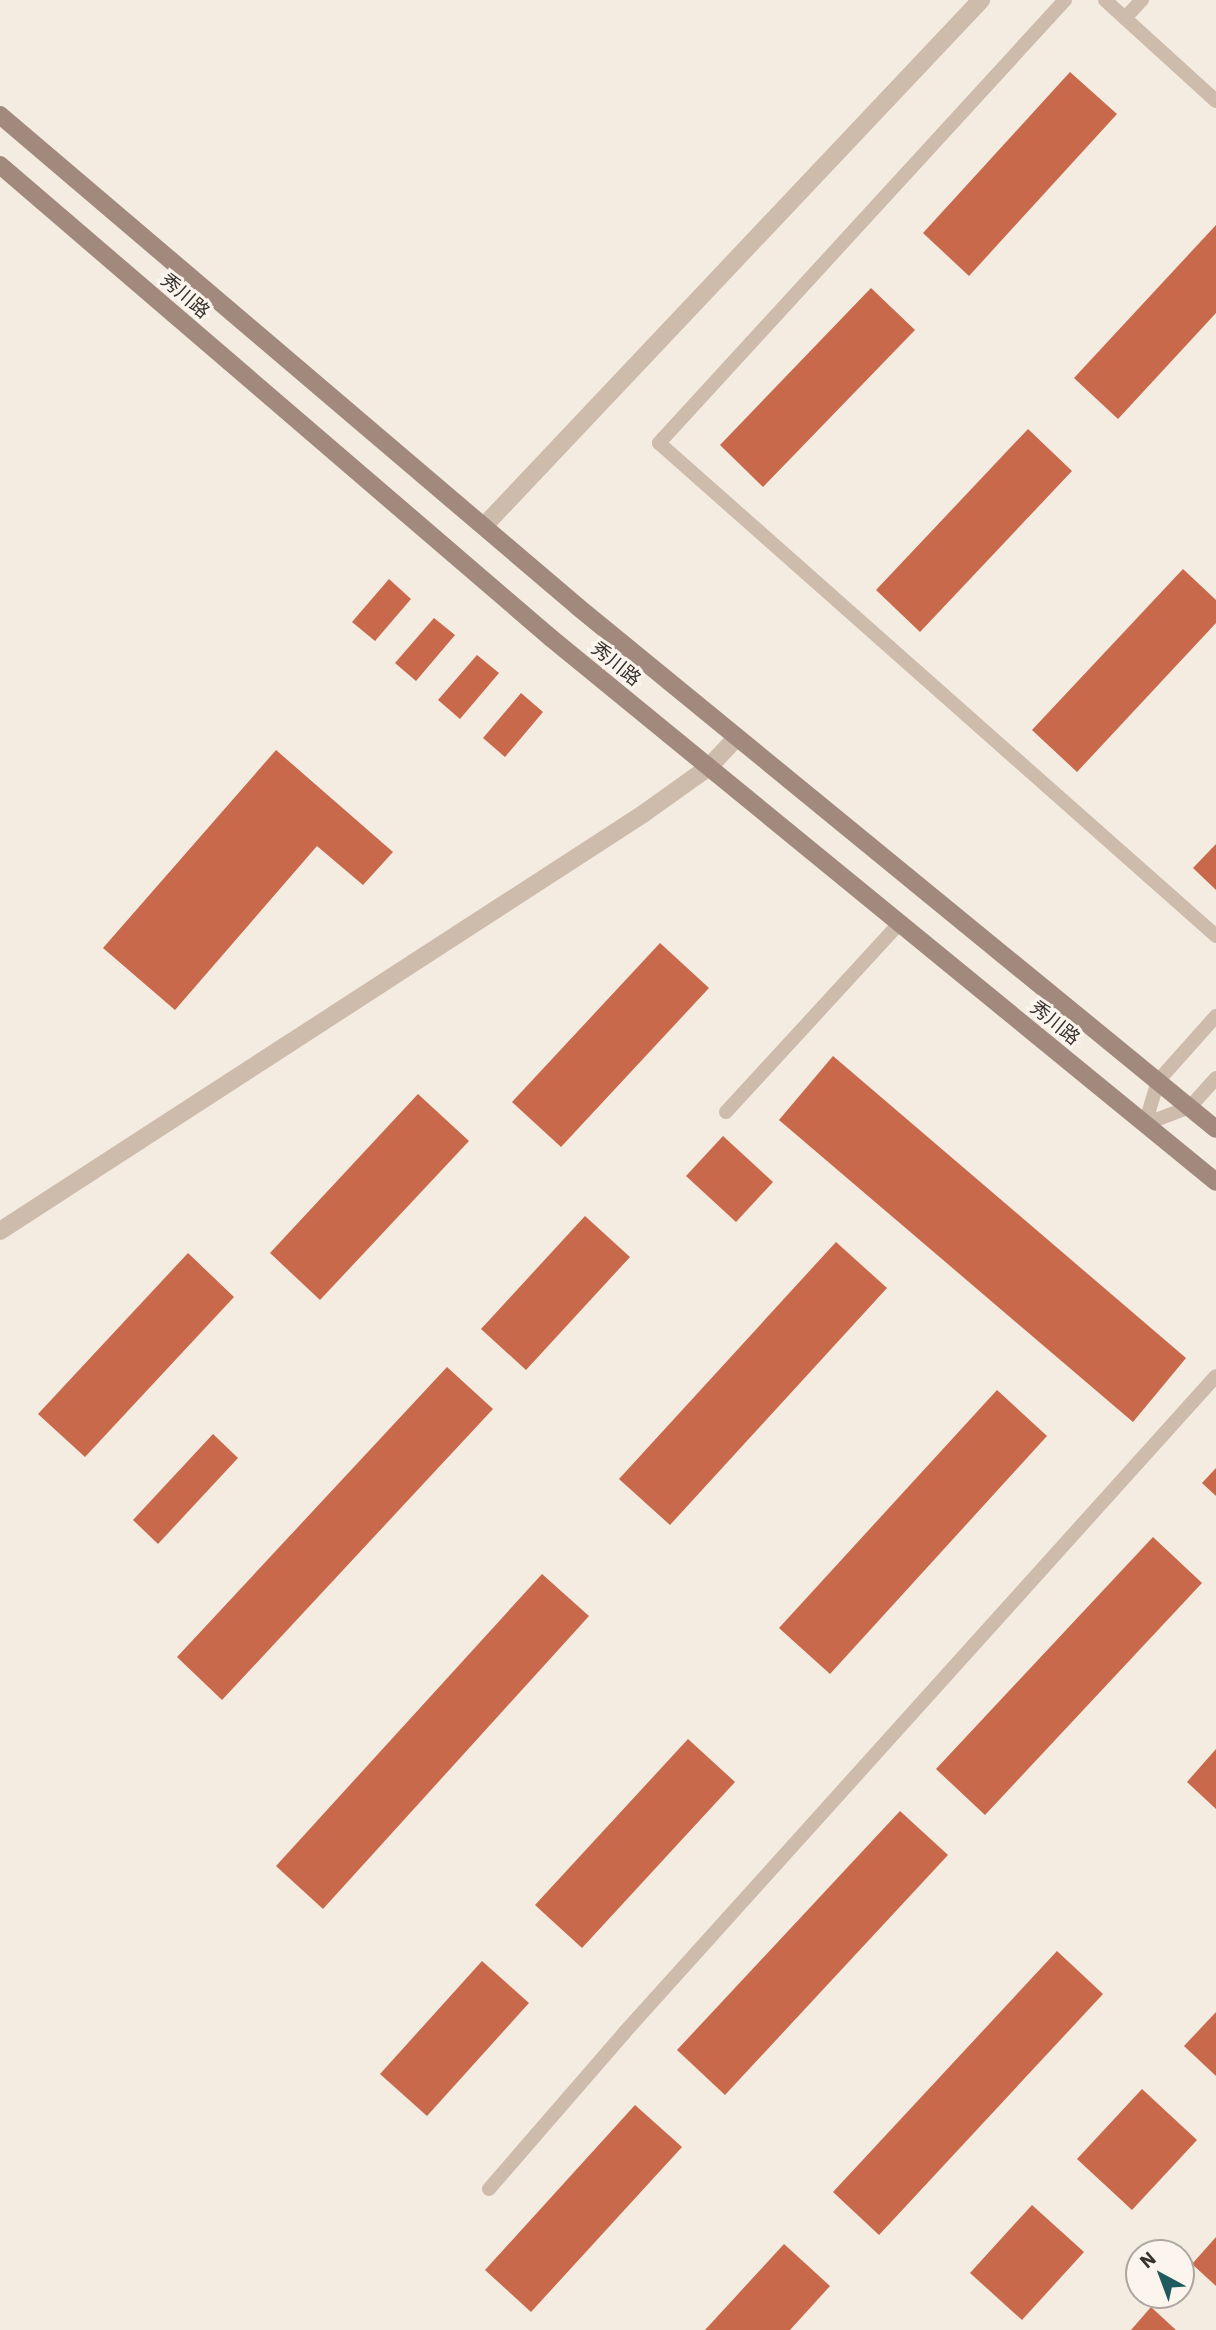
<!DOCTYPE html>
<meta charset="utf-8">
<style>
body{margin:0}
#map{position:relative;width:1216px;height:2330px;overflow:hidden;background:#f4ebe1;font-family:"IBM Plex Sans","Noto Sans SC",sans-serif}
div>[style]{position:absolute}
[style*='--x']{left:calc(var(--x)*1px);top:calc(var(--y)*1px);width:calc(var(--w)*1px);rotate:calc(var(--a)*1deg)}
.building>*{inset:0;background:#c8694b}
.service>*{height:14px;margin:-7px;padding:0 7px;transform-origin:7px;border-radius:7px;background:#cdbbac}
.minor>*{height:18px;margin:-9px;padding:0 9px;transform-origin:9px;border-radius:9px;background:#cdbbac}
.tertiary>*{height:18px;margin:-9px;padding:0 9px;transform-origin:9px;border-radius:9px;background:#cdbbac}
.secondary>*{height:18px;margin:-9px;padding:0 9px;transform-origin:9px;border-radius:9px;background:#a18a7d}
span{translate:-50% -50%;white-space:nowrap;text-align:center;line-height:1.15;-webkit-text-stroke:6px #fbf5ee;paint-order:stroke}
.street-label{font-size:19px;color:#3b302b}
.north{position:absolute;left:1125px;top:2239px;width:70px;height:70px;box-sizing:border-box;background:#fbf5ee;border:2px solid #aea6a0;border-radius:50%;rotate:319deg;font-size:19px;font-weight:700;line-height:28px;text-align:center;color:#3b302b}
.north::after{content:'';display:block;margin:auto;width:24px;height:32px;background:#1f5a5e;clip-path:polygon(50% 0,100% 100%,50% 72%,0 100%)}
</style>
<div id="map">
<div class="building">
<i style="clip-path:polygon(1070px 72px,1117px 114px,969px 276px,923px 233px)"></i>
<i style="clip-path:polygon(1216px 225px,1216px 313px,1118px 419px,1074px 378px)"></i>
<i style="clip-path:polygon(871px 288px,915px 330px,763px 487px,720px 445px)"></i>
<i style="clip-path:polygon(1028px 429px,1072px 471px,920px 632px,876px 590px)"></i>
<i style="clip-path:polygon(1183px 569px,1216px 600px,1216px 623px,1077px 772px,1032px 730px)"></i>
<i style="clip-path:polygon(389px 579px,411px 599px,375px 641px,352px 622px)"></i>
<i style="clip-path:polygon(434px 618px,455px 635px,416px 681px,395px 663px)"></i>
<i style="clip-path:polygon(477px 655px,499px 673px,460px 719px,438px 700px)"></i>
<i style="clip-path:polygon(521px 693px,543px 712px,505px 757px,483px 738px)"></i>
<i style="clip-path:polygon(276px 750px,393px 852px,363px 885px,317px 846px,175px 1010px,103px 948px)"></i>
<i style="clip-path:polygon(1216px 844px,1216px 890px,1193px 868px)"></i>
<i style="clip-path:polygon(660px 943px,709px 988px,561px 1147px,512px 1102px)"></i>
<i style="clip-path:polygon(833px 1056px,1186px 1358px,1133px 1422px,779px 1120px)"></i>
<i style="clip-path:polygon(418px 1094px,469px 1141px,320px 1300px,270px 1253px)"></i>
<i style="clip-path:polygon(723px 1136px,773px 1182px,736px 1222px,686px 1176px)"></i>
<i style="clip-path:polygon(585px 1216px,630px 1257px,526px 1370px,481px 1329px)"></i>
<i style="clip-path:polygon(836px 1242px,887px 1288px,670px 1525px,619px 1479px)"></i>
<i style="clip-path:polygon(188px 1253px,234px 1297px,85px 1457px,38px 1414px)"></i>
<i style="clip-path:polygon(447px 1367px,493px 1409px,222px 1700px,177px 1657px)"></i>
<i style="clip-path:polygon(997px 1390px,1047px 1436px,830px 1674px,779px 1628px)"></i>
<i style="clip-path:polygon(213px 1434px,238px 1458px,158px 1544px,133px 1520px)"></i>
<i style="clip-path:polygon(1216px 1468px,1216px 1496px,1202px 1483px)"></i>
<i style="clip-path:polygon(1153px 1537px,1202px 1583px,985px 1815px,936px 1769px)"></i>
<i style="clip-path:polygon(542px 1574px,589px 1616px,323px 1909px,276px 1866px)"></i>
<i style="clip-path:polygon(688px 1739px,735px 1782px,582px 1948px,535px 1905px)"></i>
<i style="clip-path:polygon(1216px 1749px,1216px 1809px,1187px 1782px)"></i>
<i style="clip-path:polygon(900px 1811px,948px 1855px,725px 2095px,677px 2050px)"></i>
<i style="clip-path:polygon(1057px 1951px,1103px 1994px,879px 2235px,833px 2192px)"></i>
<i style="clip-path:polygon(482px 1961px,529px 2003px,427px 2116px,380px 2074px)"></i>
<i style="clip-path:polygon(1216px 2012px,1216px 2076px,1184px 2046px)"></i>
<i style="clip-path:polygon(1142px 2089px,1197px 2140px,1132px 2210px,1077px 2159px)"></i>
<i style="clip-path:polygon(635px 2105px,682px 2147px,531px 2312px,485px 2270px)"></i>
<i style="clip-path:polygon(1032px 2205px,1084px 2252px,1022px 2320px,970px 2273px)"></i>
<i style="clip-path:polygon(1216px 2237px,1216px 2286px,1192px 2264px)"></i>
<i style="clip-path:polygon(784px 2244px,830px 2286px,790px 2330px,705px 2330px)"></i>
<i style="clip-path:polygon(1151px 2307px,1176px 2330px,1131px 2330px)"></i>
</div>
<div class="service">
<i style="--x:1065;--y:0;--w:601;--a:132.5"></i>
<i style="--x:659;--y:443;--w:744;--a:41.51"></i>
<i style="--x:1105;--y:0;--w:150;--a:42.3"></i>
<i style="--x:1125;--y:18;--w:25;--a:-47"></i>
<i style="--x:726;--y:1112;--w:257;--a:-47.4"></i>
<i style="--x:1145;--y:1124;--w:45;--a:-73.2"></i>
<i style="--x:1158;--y:1081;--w:87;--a:-48.3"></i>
<i style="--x:1145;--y:1124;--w:48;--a:-20.7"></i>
<i style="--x:1190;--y:1107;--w:39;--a:-48"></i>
<i style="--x:489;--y:2189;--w:206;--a:-49.1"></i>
<i style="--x:624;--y:2033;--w:884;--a:-47.98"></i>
</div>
<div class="minor">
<i style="--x:484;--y:526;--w:724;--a:-46.62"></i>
</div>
<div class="tertiary">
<i style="--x:0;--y:1231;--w:766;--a:-32.96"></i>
<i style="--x:643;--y:814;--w:81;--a:-35.5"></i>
<i style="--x:709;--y:767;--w:41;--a:-47"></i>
</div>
<div class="secondary">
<i style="--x:0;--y:115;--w:759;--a:40.4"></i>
<i style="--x:578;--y:607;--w:824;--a:39.29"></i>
<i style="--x:0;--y:165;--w:726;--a:40.64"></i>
<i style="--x:551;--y:638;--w:859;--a:39.28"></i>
</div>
<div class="street-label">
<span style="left:185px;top:296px;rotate:41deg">秀川路</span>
<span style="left:616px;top:664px;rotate:39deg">秀川路</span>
<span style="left:1055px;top:1023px;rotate:39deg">秀川路</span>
</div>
<div class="north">N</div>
</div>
